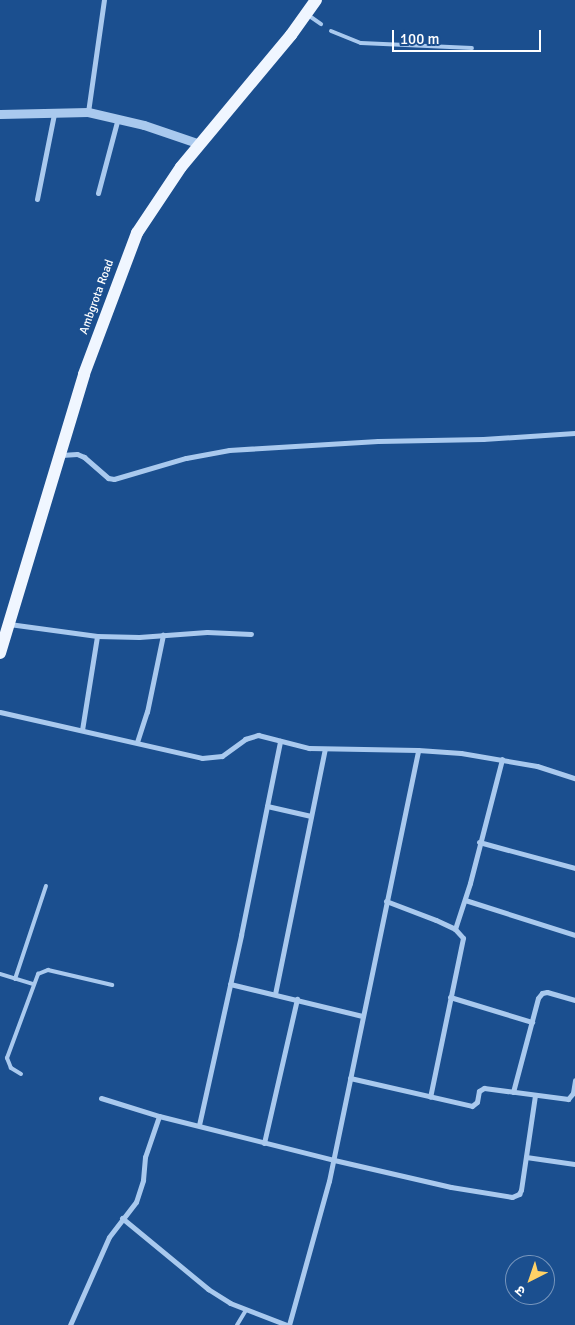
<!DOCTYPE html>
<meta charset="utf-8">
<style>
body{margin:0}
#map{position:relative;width:575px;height:1325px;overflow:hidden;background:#1b4f8f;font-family:Signika,"Noto Sans Devanagari",sans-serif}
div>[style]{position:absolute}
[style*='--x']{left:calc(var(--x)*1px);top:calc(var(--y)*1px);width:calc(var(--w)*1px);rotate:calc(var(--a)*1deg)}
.service>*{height:4px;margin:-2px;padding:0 2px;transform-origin:2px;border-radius:2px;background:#a9c9ee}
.minor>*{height:5px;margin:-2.5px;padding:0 2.5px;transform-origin:2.5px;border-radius:2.5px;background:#a9c9ee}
.tertiary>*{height:9px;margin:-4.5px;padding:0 4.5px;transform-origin:4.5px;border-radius:4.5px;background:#a9c9ee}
.primary>*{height:12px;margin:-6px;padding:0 6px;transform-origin:6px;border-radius:6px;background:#f0f6ff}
span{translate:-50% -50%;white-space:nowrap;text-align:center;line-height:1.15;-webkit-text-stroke:4.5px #1b4f8f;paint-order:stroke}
.street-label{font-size:12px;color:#fff}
.north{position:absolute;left:505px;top:1255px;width:50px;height:50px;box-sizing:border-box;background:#1b4f8f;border:1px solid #7695bc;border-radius:50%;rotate:221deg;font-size:14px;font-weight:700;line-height:20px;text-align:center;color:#fff}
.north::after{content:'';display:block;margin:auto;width:18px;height:22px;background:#ffd166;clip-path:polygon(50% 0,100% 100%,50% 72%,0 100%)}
.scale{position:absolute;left:392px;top:30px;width:149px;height:22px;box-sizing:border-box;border:2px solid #fff;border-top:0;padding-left:6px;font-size:15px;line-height:18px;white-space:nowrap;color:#fff;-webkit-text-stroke:4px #1b4f8f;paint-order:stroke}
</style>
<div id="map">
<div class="service">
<i style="--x:308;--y:15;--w:16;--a:35"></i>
<i style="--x:331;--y:31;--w:32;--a:22"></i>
<i style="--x:361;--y:43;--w:111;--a:2.6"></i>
<i style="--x:0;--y:974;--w:34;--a:17"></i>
<i style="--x:15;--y:979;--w:98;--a:-71.6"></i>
<i style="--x:21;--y:1074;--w:12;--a:-149"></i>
<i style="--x:11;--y:1068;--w:11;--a:-112"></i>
<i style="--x:7;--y:1058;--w:90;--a:-69.7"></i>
<i style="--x:38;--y:974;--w:11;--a:-22"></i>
<i style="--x:48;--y:970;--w:66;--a:13.2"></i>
<i style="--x:237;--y:1325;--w:17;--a:-59"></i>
</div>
<div class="minor">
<i style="--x:88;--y:112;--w:113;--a:-81.9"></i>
<i style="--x:98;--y:193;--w:78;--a:-75.1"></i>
<i style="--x:37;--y:199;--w:87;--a:-78.7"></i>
<i style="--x:61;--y:455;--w:16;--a:-4"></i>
<i style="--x:77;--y:454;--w:8;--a:23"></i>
<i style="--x:84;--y:457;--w:32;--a:41"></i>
<i style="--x:108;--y:478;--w:6;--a:9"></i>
<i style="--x:114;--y:479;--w:75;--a:-16.3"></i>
<i style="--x:186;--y:458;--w:44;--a:-10.5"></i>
<i style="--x:229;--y:450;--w:149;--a:-3.5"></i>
<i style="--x:378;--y:441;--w:105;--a:-1.1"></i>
<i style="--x:483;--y:439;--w:92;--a:-3.7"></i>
<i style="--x:9;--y:624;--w:89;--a:7.8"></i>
<i style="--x:97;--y:636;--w:42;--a:1.4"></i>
<i style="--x:139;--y:637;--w:68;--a:-4.2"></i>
<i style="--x:207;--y:632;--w:44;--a:2.6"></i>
<i style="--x:0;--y:712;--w:207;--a:12.8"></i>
<i style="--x:202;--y:758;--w:20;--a:-6"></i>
<i style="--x:222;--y:756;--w:29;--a:-36"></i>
<i style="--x:245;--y:739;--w:14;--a:-17"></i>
<i style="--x:258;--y:735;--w:53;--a:14.3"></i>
<i style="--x:309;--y:748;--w:109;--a:1.1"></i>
<i style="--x:418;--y:750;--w:43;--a:4"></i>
<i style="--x:461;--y:753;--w:77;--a:9.7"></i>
<i style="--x:537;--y:766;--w:40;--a:18"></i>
<i style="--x:82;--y:730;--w:95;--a:-80.9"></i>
<i style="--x:137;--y:742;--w:32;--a:-72"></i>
<i style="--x:147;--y:712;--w:79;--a:-78.3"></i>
<i style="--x:267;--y:806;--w:45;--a:12.8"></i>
<i style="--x:479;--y:842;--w:99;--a:15.2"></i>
<i style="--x:465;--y:900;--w:115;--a:17.7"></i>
<i style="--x:386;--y:901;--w:53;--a:20.8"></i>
<i style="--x:436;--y:920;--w:21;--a:25"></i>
<i style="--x:455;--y:929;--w:12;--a:48"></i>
<i style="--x:463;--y:938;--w:162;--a:101.7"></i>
<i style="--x:455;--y:929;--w:48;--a:-71.9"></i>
<i style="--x:470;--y:883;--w:128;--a:-75.5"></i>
<i style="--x:230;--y:984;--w:136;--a:13.6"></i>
<i style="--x:275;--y:994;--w:250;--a:-78.5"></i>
<i style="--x:450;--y:997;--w:86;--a:17"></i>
<i style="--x:350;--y:1078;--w:125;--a:12.9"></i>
<i style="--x:472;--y:1106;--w:6;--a:-39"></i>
<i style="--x:477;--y:1102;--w:11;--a:-80"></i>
<i style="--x:479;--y:1091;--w:6;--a:-31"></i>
<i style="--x:484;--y:1088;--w:85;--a:7.5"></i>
<i style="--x:568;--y:1099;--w:8;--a:-50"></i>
<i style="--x:573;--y:1093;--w:13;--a:-81"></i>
<i style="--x:513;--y:1092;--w:97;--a:-75.1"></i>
<i style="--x:538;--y:998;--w:6;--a:-51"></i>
<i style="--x:542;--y:993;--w:5;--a:-11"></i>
<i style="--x:547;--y:992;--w:29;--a:16"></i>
<i style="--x:101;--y:1098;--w:61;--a:17.2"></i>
<i style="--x:159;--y:1116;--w:180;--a:14.1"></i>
<i style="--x:334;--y:1160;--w:120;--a:13"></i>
<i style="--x:451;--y:1187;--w:62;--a:9.3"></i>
<i style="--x:512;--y:1197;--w:8;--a:-23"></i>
<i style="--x:519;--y:1194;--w:4;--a:-63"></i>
<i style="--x:521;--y:1190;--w:96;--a:-81.6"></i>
<i style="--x:199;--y:1125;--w:195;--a:-77.5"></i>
<i style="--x:241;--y:935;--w:198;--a:-78.6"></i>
<i style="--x:264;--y:1143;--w:148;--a:-77.1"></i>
<i style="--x:526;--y:1157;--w:49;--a:8.1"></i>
<i style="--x:122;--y:1218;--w:112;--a:39.5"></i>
<i style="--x:208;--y:1289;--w:26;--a:32"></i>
<i style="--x:230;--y:1303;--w:61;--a:21.1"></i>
<i style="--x:70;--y:1325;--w:96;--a:-66.1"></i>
<i style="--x:109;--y:1237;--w:44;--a:-52.4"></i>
<i style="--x:136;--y:1202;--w:23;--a:-72"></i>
<i style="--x:143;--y:1180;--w:23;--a:-85"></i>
<i style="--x:145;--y:1157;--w:43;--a:-71.1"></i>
<i style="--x:289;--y:1325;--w:149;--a:-74.5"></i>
<i style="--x:329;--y:1181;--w:440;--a:-78.3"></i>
</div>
<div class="tertiary">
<i style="--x:0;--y:114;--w:88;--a:-1.3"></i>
<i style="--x:88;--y:112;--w:57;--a:13.1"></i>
<i style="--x:144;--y:125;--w:59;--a:18.7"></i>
</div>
<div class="primary">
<i style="--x:0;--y:653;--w:291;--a:-73.2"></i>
<i style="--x:84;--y:374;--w:151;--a:-69.4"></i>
<i style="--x:137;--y:233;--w:79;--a:-56.3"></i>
<i style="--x:181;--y:167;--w:172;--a:-50.2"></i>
<i style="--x:291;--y:35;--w:43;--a:-54.5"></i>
</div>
<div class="street-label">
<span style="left:97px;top:297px;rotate:-70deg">Ambgrota Road</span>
</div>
<div class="north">उ</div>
<div class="scale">100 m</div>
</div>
